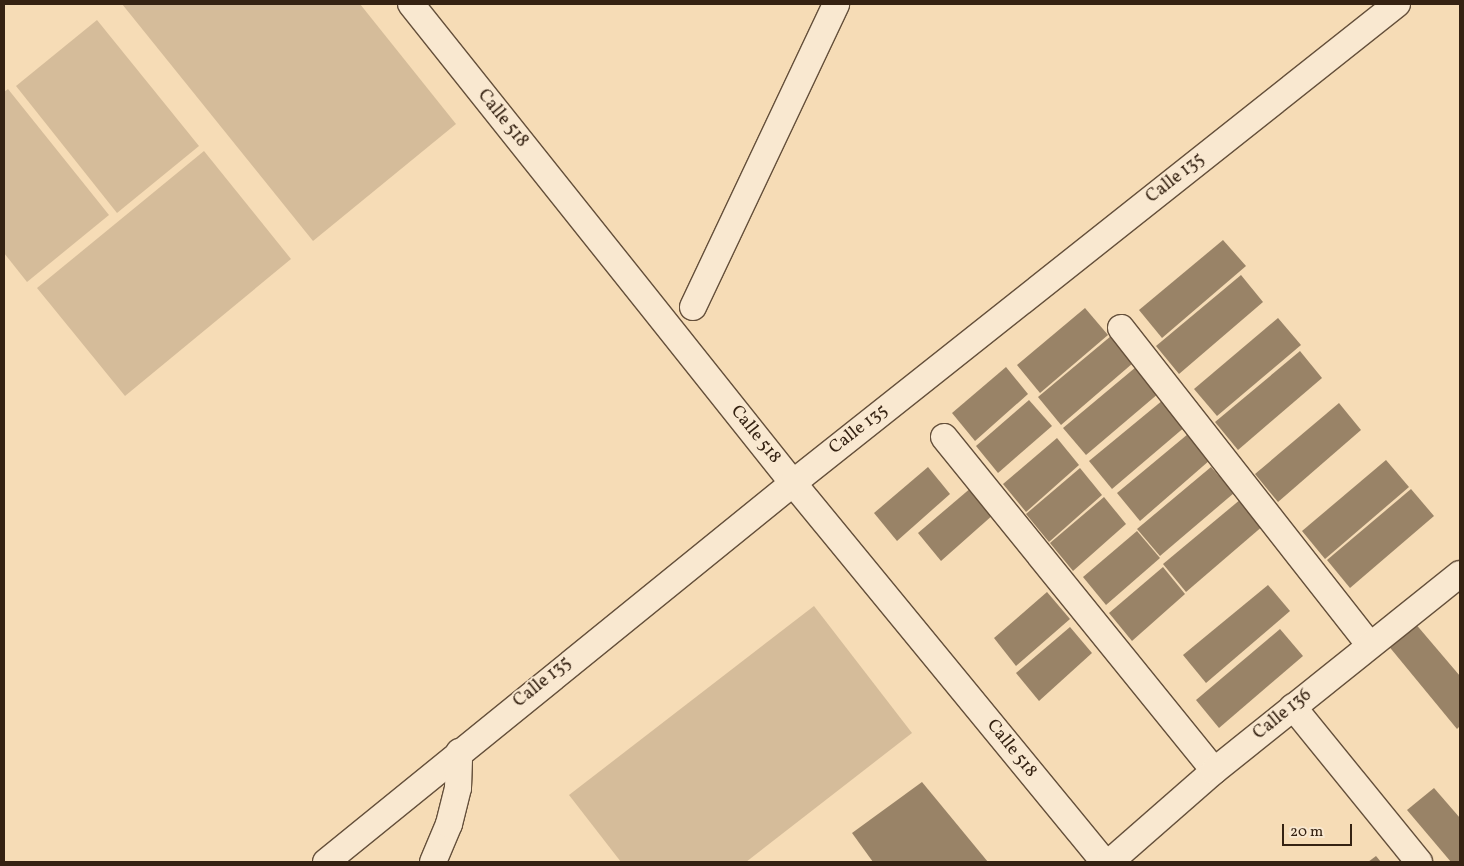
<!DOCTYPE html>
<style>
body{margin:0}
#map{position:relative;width:1464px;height:866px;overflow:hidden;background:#f6dcb6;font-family:Vollkorn,serif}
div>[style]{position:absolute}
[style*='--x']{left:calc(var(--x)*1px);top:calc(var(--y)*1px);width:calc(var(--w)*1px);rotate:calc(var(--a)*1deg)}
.green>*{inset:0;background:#d5bc9a}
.building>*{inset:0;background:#998367}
.roads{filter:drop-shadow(1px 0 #65503b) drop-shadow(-1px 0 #65503b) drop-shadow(0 1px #65503b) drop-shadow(0 -1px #65503b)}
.minor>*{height:26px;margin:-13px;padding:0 13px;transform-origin:13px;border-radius:13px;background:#f9e8d0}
span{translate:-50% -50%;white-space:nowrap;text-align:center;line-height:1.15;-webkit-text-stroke:4px #f9e8d0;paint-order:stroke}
.street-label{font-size:18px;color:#352212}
.frame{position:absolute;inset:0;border:5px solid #352212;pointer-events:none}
.scale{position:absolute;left:1282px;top:824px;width:70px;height:22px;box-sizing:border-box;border:2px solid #352212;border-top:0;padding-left:6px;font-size:15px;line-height:18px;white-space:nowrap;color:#352212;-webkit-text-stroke:4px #f9e8d0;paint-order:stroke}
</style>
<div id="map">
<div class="green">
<i style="clip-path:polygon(122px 4px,360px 4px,456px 124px,313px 241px)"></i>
<i style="clip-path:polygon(97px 20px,199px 146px,117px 213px,16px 86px)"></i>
<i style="clip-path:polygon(8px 89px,109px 215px,27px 282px,4px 253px,4px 92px)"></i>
<i style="clip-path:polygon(204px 151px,291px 259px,125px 396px,37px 288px)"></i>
<i style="clip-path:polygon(814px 606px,912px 733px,746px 862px,621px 862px,569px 795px)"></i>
</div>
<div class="building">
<i style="clip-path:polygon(1223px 240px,1246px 266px,1162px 338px,1139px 310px)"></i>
<i style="clip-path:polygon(1241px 275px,1263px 302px,1179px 374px,1156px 346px)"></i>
<i style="clip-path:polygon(1085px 308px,1108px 335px,1040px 393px,1017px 365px)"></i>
<i style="clip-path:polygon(1278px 318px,1301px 345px,1217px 416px,1194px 389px)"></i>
<i style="clip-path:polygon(1111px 336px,1133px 363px,1061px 425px,1038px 397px)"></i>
<i style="clip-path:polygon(1300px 351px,1322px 378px,1238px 450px,1215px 422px)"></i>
<i style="clip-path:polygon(1006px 367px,1028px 394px,975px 441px,952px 413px)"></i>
<i style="clip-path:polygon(1136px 367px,1159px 393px,1086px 455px,1063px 428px)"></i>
<i style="clip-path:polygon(1029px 400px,1052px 426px,998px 473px,976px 446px)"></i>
<i style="clip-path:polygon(1163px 400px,1186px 426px,1112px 489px,1089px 461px)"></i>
<i style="clip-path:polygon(1339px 403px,1361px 430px,1278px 502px,1255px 474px)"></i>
<i style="clip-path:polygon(1188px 434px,1210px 460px,1140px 521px,1117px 493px)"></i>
<i style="clip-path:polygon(1057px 438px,1079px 465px,1026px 512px,1003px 484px)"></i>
<i style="clip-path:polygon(1386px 460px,1409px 487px,1325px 559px,1302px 531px)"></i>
<i style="clip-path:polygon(928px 467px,950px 494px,897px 541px,874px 513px)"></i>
<i style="clip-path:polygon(1211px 467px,1234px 493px,1160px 556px,1137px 529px)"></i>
<i style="clip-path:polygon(1080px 468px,1102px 495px,1049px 542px,1026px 514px)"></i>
<i style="clip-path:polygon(972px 487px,994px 514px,941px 561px,918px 533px)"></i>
<i style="clip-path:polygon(1411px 489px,1434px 516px,1350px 588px,1327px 560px)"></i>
<i style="clip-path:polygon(1104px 497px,1126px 524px,1073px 571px,1050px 543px)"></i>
<i style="clip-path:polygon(1241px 499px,1264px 525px,1186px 592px,1163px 564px)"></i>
<i style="clip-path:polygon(1137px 531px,1160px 558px,1106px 605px,1083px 577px)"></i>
<i style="clip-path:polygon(1163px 567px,1185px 594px,1132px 641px,1109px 613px)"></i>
<i style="clip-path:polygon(1268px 585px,1290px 611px,1206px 683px,1183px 655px)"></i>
<i style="clip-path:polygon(1047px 592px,1070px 619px,1016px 666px,994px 638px)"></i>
<i style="clip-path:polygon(1414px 622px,1460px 676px,1460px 726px,1457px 729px,1387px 644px)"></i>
<i style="clip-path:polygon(1070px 627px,1092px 653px,1039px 701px,1016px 673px)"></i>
<i style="clip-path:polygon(1280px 629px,1303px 656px,1219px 728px,1196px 700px)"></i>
<i style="clip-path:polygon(922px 782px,988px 862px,873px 862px,852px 833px)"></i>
<i style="clip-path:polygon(1434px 788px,1460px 818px,1460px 862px,1451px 862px,1407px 810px)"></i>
<i style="clip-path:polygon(1376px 856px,1381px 862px,1368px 862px)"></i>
</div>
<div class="roads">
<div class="minor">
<i style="--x:411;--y:4;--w:613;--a:51.43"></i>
<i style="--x:793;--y:483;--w:490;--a:50.6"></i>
<i style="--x:693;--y:307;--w:335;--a:-64.7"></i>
<i style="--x:1121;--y:328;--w:402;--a:51.9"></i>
<i style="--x:944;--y:437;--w:429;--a:51"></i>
<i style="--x:1293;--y:707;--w:200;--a:50.9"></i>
<i style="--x:326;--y:862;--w:601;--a:-39.06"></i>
<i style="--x:793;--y:483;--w:771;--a:-38.42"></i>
<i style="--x:433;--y:862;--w:41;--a:-67.2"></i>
<i style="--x:449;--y:824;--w:37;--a:-76"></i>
<i style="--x:458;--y:788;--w:36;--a:-88"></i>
<i style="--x:1110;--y:862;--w:138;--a:-41.2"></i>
<i style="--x:1214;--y:771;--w:315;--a:-38.7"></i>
</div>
</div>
<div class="street-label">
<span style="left:502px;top:119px;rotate:51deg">Calle 518</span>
<span style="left:1176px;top:179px;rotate:-38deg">Calle 135</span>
<span style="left:859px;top:430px;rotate:-38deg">Calle 135</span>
<span style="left:755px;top:435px;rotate:51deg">Calle 518</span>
<span style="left:543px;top:683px;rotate:-39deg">Calle 135</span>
<span style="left:1283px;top:715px;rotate:-39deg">Calle 136</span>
<span style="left:1011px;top:749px;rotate:51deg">Calle 518</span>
</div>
<div class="frame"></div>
<div class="scale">20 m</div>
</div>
